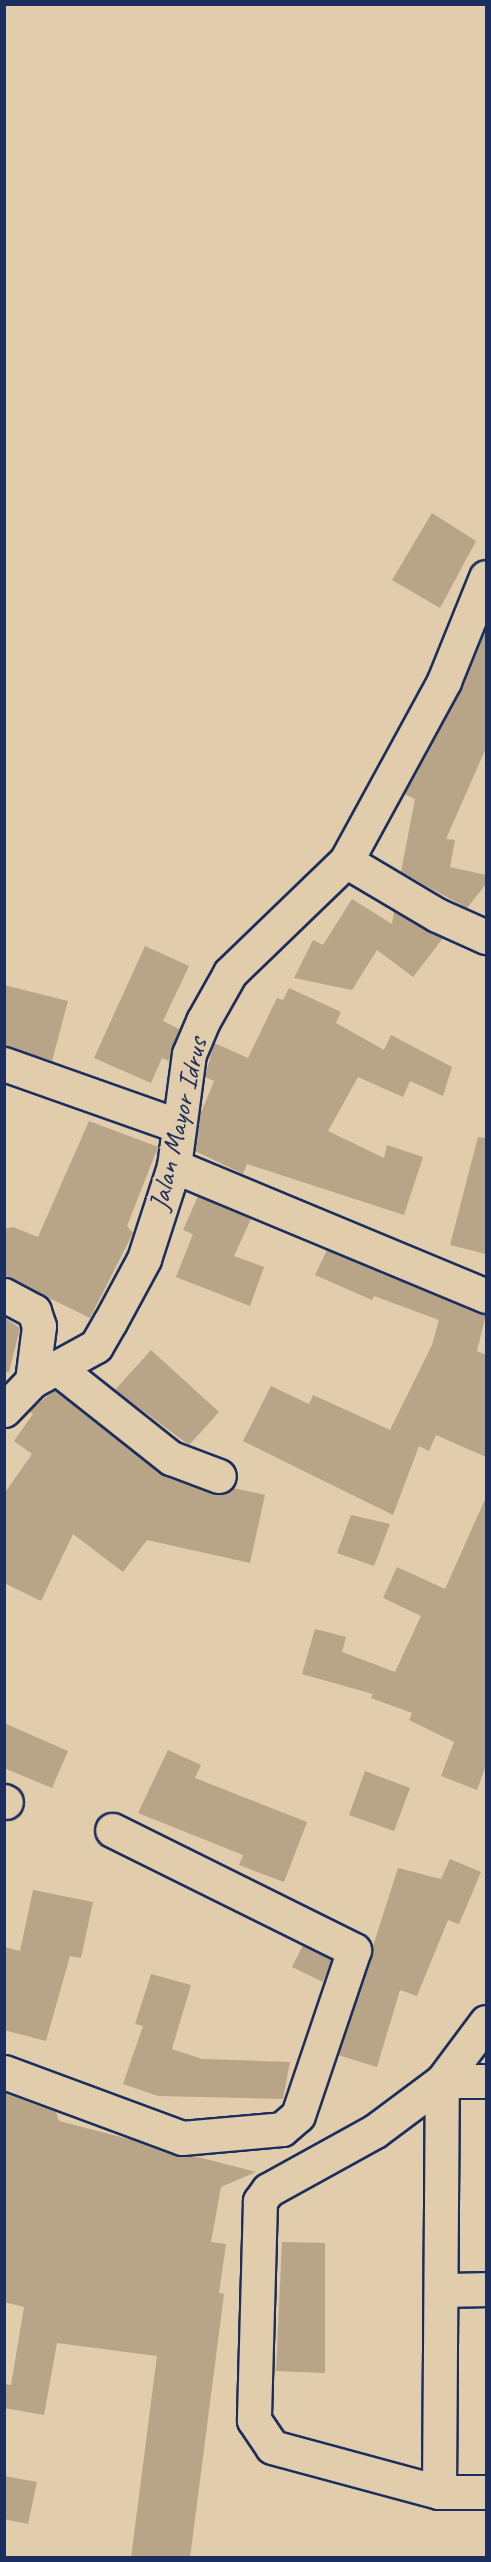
<!DOCTYPE html>
<style>
body{margin:0}
#map{position:relative;width:491px;height:2562px;overflow:hidden;background:#e1ccab;font-family:Caveat,sans-serif}
div>[style]{position:absolute}
[style*='--x']{left:calc(var(--x)*1px);top:calc(var(--y)*1px);width:calc(var(--w)*1px);rotate:calc(var(--a)*1deg)}
.building>*{inset:0;background:#b8a486}
.roads{filter:drop-shadow(2px 0 #1b2f5e) drop-shadow(-2px 0 #1b2f5e) drop-shadow(0 2px #1b2f5e) drop-shadow(0 -2px #1b2f5e)}
.minor>*{height:33px;margin:-16.5px;padding:0 16.5px;transform-origin:16.5px;border-radius:16.5px;background:#e1ccab}
span{translate:-50% -50%;white-space:nowrap;text-align:center;line-height:1.15;-webkit-text-stroke:6px #e1ccab;paint-order:stroke}
.street-label{font-size:28px;color:#1b2f5e}
.frame{position:absolute;inset:0;border:6px solid #1b2f5e;pointer-events:none}
</style>
<div id="map">
<div class="building">
<i style="clip-path:polygon(432px 513px,476px 541px,440px 608px,392px 580px)"></i>
<i style="clip-path:polygon(486px 626px,486px 748px,446px 839px,455px 840px,450px 867px,486px 875px,486px 884px,467px 908px,401px 872px,415px 799px,404px 794px,461px 690px)"></i>
<i style="clip-path:polygon(352px 899px,392px 924px,394px 911px,443px 938px,413px 977px,377px 950px,352px 990px,294px 978px,313px 940px,323px 945px)"></i>
<i style="clip-path:polygon(145px 946px,189px 966px,163px 1021px,179px 1029px,169px 1061px,162px 1058px,151px 1083px,94px 1058px)"></i>
<i style="clip-path:polygon(4px 985px,68px 1001px,52px 1061px,4px 1046px)"></i>
<i style="clip-path:polygon(289px 988px,341px 1012px,336px 1023px,384px 1050px,391px 1035px,452px 1067px,443px 1096px,410px 1081px,403px 1097px,358px 1077px,328px 1131px,384px 1158px,387px 1145px,423px 1157px,404px 1215px,247px 1164px,243px 1174px,195px 1151px,200px 1115px,214px 1081px,205px 1077px,214px 1043px,248px 1058px,277px 998px,283px 1000px)"></i>
<i style="clip-path:polygon(89px 1121px,158px 1147px,127px 1226px,133px 1233px,90px 1318px,4px 1276px,4px 1229px,13px 1227px,38px 1237px)"></i>
<i style="clip-path:polygon(478px 1137px,486px 1138px,486px 1254px,450px 1245px)"></i>
<i style="clip-path:polygon(198px 1196px,251px 1219px,234px 1256px,264px 1267px,250px 1306px,176px 1277px,193px 1234px,183px 1230px)"></i>
<i style="clip-path:polygon(327px 1250px,486px 1314px,477px 1351px,486px 1355px,486px 1457px,436px 1435px,429px 1451px,419px 1446px,393px 1515px,243px 1441px,271px 1386px,309px 1404px,313px 1395px,390px 1430px,432px 1345px,439px 1320px,374px 1296px,372px 1300px,315px 1275px)"></i>
<i style="clip-path:polygon(4px 1317px,20px 1328px,9px 1372px,4px 1372px)"></i>
<i style="clip-path:polygon(151px 1350px,219px 1412px,189px 1445px,115px 1390px)"></i>
<i style="clip-path:polygon(55px 1390px,164px 1475px,213px 1494px,233px 1488px,265px 1495px,250px 1563px,147px 1540px,123px 1572px,73px 1534px,41px 1601px,4px 1583px,4px 1494px,32px 1454px,14px 1441px,33px 1414px,29px 1411px)"></i>
<i style="clip-path:polygon(486px 1497px,486px 1765px,477px 1790px,441px 1776px,454px 1742px,409px 1720px,412px 1713px,371px 1698px,373px 1694px,302px 1674px,315px 1629px,346px 1637px,342px 1652px,395px 1672px,421px 1616px,383px 1598px,397px 1567px,445px 1589px)"></i>
<i style="clip-path:polygon(351px 1515px,390px 1524px,374px 1566px,337px 1553px)"></i>
<i style="clip-path:polygon(4px 1723px,68px 1751px,52px 1788px,4px 1768px)"></i>
<i style="clip-path:polygon(168px 1750px,201px 1765px,195px 1778px,307px 1822px,284px 1882px,239px 1865px,243px 1855px,138px 1813px)"></i>
<i style="clip-path:polygon(365px 1771px,410px 1788px,394px 1831px,349px 1815px)"></i>
<i style="clip-path:polygon(450px 1859px,481px 1872px,459px 1924px,448px 1920px,417px 1996px,400px 1990px,377px 2067px,338px 2055px,398px 1868px,441px 1879px)"></i>
<i style="clip-path:polygon(33px 1890px,93px 1902px,81px 1958px,70px 1956px,46px 2041px,4px 2030px,4px 1947px,20px 1951px)"></i>
<i style="clip-path:polygon(303px 1945px,331px 1960px,323px 1982px,292px 1967px)"></i>
<i style="clip-path:polygon(151px 1974px,191px 1985px,172px 2049px,202px 2059px,290px 2062px,283px 2099px,158px 2096px,123px 2084px,143px 2026px,135px 2024px)"></i>
<i style="clip-path:polygon(4px 2093px,56px 2112px,59px 2121px,256px 2172px,221px 2187px,211px 2242px,226px 2244px,219px 2293px,224px 2294px,190px 2558px,131px 2558px,157px 2356px,57px 2343px,44px 2415px,4px 2408px,4px 2384px,11px 2385px,24px 2307px,4px 2302px)"></i>
<i style="clip-path:polygon(282px 2242px,325px 2243px,325px 2373px,276px 2371px)"></i>
<i style="clip-path:polygon(4px 2476px,37px 2482px,28px 2524px,4px 2519px)"></i>
</div>
<div class="roads">
<div class="minor">
<i style="--x:346;--y:861;--w:106;--a:30.7"></i>
<i style="--x:437;--y:915;--w:54;--a:24.2"></i>
<i style="--x:4;--y:1064;--w:182;--a:19.5"></i>
<i style="--x:174;--y:1166;--w:338;--a:22.6"></i>
<i style="--x:4;--y:1295;--w:34;--a:28"></i>
<i style="--x:34;--y:1311;--w:16;--a:72"></i>
<i style="--x:39;--y:1326;--w:55;--a:97.3"></i>
<i style="--x:56;--y:1367;--w:147;--a:38.4"></i>
<i style="--x:171;--y:1458;--w:51;--a:20.6"></i>
<i style="--x:4;--y:1410;--w:40;--a:-46"></i>
<i style="--x:32;--y:1381;--w:73;--a:-28.7"></i>
<i style="--x:96;--y:1346;--w:28;--a:-60"></i>
<i style="--x:110;--y:1322;--w:72;--a:-61.6"></i>
<i style="--x:144;--y:1259;--w:98;--a:-72.1"></i>
<i style="--x:174;--y:1166;--w:113;--a:-82.4"></i>
<i style="--x:189;--y:1054;--w:36;--a:-67"></i>
<i style="--x:203;--y:1021;--w:55;--a:-60.6"></i>
<i style="--x:230;--y:973;--w:161;--a:-44"></i>
<i style="--x:346;--y:861;--w:205;--a:-61.4"></i>
<i style="--x:444;--y:681;--w:112;--a:-68"></i>
<i style="--x:4;--y:1801;--w:2;--a:27"></i>
<i style="--x:486;--y:2022;--w:74;--a:126.7"></i>
<i style="--x:442;--y:2081;--w:84;--a:143.3"></i>
<i style="--x:375;--y:2131;--w:122;--a:151.1"></i>
<i style="--x:268;--y:2190;--w:14;--a:126"></i>
<i style="--x:260;--y:2201;--w:219;--a:91.6"></i>
<i style="--x:254;--y:2420;--w:32;--a:56"></i>
<i style="--x:272;--y:2447;--w:173;--a:15.1"></i>
<i style="--x:439;--y:2492;--w:47;--a:0"></i>
<i style="--x:4;--y:2072;--w:190;--a:20.3"></i>
<i style="--x:182;--y:2138;--w:100;--a:-5.1"></i>
<i style="--x:282;--y:2129;--w:21;--a:-41"></i>
<i style="--x:298;--y:2115;--w:174;--a:-71.3"></i>
<i style="--x:354;--y:1950;--w:270;--a:-153.6"></i>
<i style="--x:443;--y:2290;--w:43;--a:-1.3"></i>
<i style="--x:439;--y:2492;--w:411;--a:-89.6"></i>
<i style="--x:442;--y:2081;--w:44;--a:0"></i>
</div>
</div>
<div class="street-label">
<span style="left:178px;top:1124px;rotate:-77deg">Jalan Mayor Idrus</span>
</div>
<div class="frame"></div>
</div>
